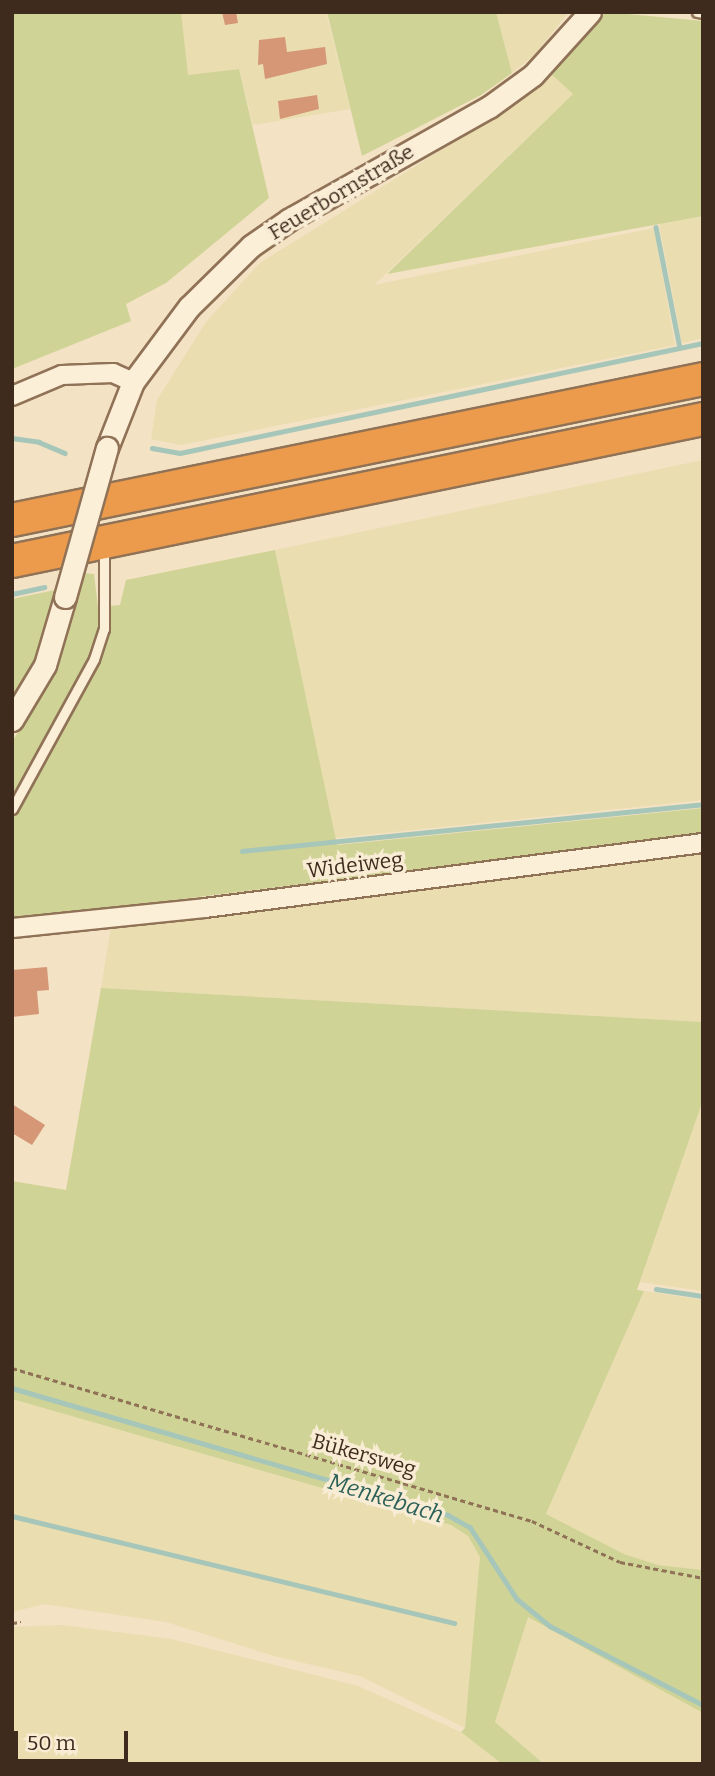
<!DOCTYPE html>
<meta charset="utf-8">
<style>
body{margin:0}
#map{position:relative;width:715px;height:1776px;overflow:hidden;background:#f3e2c3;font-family:Bitter,serif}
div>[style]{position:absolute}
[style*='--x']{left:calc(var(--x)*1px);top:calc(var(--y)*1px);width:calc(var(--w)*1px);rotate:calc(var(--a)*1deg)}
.farmland>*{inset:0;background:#eaddb0}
.green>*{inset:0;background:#d0d396}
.stream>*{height:4.5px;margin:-2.25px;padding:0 2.25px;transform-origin:2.25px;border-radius:2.25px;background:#a6c6ba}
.building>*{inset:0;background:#d59775}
.path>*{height:2.5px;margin-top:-1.25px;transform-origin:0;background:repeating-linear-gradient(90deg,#907257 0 5px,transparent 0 8.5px)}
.roads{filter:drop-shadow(2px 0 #907257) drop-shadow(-2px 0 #907257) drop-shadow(0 2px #907257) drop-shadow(0 -2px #907257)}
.service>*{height:9px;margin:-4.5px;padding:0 4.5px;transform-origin:4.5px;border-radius:4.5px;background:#fcefd8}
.minor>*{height:18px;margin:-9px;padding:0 9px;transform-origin:9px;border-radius:9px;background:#fcefd8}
.tertiary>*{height:21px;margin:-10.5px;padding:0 10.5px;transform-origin:10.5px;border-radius:10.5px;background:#fcefd8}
.motorway>*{height:32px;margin:-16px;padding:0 16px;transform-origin:16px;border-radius:16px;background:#eb9b4b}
.bridges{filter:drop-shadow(2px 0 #907257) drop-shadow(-2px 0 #907257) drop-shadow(0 2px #907257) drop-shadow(0 -2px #907257)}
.tertiary-bridge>*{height:21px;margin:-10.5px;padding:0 10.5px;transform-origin:10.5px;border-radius:10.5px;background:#fcefd8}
span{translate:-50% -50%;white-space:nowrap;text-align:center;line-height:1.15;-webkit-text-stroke:7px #f9ecd4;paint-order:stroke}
.street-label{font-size:21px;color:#3e2b1d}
.water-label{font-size:23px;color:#2b6059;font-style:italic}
.frame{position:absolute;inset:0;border:14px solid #3e2b1d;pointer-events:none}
.scale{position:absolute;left:14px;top:1731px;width:114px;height:32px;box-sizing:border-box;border:4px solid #3e2b1d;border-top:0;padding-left:9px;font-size:21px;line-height:24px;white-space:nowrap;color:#3e2b1d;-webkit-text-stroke:5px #f9ecd4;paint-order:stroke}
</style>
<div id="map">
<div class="farmland">
<i style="clip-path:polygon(181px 12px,326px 12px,350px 109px,253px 125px,239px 69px,187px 75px)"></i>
<i style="clip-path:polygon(496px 12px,569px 12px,533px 56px,512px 73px)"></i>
<i style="clip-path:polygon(549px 72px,574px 93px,374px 285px,654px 228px,675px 345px,181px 445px,151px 439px,157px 400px,206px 322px,260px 263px,488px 121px)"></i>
<i style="clip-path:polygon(703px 216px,703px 338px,682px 343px,659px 224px)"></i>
<i style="clip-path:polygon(703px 460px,703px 800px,335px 838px,275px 550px)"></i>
<i style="clip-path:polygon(703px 849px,703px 1022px,101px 988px,111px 927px)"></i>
<i style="clip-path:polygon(703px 1100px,703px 1291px,640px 1282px)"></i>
<i style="clip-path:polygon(644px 1291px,703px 1300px,703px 1570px,658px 1565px,624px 1554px,546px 1514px)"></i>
<i style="clip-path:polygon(12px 1399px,451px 1525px,468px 1536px,481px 1557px,465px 1728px,360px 1676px,274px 1656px,166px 1622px,44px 1604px,12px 1612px)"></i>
<i style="clip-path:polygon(528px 1616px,703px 1713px,703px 1764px,544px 1764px,495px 1722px)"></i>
<i style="clip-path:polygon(62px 1625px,171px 1639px,358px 1686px,461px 1732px,502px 1764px,12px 1764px,12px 1627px)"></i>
</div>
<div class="green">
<i style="clip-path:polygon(12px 12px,181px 12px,188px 75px,239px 69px,269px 198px,166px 283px,126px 304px,131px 321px,12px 369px)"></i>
<i style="clip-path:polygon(327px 12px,496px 12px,512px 73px,481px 95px,362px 156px)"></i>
<i style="clip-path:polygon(606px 12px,703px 21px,703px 216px,387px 274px,573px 94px,549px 72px)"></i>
<i style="clip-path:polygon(275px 550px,337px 845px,703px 808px,703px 834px,12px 920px,12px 742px,56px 670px,81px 573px,94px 574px,98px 607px,120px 605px,126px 580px)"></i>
<i style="clip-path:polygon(55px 590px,35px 662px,12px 700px,12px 599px)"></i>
<i style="clip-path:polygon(101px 988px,703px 1022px,703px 1100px,637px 1290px,644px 1291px,546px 1514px,624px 1554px,658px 1565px,703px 1570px,703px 1713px,528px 1617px,495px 1722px,544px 1764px,502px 1764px,461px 1732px,465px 1728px,480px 1557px,468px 1536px,451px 1525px,12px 1399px,12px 1181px,66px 1190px)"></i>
</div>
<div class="stream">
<i style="--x:656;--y:227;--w:123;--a:78.8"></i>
<i style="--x:12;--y:438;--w:27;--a:8"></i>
<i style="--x:39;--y:442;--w:28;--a:23"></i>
<i style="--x:152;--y:448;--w:28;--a:10"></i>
<i style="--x:180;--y:453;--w:534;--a:-11.88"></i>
<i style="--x:12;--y:594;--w:33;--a:-12"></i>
<i style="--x:242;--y:851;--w:463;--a:-5.8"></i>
<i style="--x:656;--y:1289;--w:48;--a:8.5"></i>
<i style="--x:12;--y:1388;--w:454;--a:16.2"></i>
<i style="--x:448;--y:1515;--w:25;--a:29"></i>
<i style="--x:470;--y:1527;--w:86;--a:56.9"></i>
<i style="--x:517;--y:1599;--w:43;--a:39.3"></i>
<i style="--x:550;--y:1626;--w:172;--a:27.3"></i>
<i style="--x:12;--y:1516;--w:455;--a:13.6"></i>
</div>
<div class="building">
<i style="clip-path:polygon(222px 12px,236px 12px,238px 23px,225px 25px)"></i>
<i style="clip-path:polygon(285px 37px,287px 52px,325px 47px,327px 64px,265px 79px,263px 64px,258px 65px,259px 40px)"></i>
<i style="clip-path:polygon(317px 95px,319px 109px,280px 119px,278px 101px)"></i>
<i style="clip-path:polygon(47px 967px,49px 990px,37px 991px,39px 1014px,12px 1017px,12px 970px)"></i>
<i style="clip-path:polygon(12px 1104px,45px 1125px,32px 1145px,12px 1133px)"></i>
</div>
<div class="path">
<i style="--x:12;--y:1368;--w:542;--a:16.4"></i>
<i style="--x:532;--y:1521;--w:97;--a:25"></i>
<i style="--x:620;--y:1562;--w:85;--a:10.9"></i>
<i style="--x:12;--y:1623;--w:9;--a:-6"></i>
</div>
<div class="roads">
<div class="service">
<i style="--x:697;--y:12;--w:6;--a:9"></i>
<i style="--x:12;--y:809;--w:171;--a:-61.3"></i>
<i style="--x:94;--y:659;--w:32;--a:-72"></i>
<i style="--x:104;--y:629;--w:83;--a:-90"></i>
</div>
<div class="minor">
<i style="--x:12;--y:396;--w:54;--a:-22.8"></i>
<i style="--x:62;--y:375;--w:51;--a:-2.2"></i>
<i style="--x:113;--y:373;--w:22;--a:24"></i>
<i style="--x:12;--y:928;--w:194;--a:-5.9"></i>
<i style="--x:205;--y:908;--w:502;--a:-7.44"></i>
</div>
<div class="tertiary">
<i style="--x:107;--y:448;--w:71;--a:-68.5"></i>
<i style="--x:133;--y:382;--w:94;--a:-53.3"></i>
<i style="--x:189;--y:307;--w:87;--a:-44.5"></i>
<i style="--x:251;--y:246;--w:47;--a:-34.7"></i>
<i style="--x:290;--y:219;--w:228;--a:-29.4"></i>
<i style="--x:489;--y:107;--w:54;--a:-36"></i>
<i style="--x:533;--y:75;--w:85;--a:-47.9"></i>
<i style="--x:12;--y:720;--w:64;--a:-59"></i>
<i style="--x:45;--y:665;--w:71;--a:-73.6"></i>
</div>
<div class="motorway">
<i style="--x:12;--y:520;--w:705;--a:-11.53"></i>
<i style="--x:12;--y:561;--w:705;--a:-11.61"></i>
</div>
</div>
<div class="bridges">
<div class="tertiary-bridge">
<i style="--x:65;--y:597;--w:155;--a:-74.3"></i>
</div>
</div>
<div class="street-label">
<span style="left:341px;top:192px;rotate:-31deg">Feuerbornstraße</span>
<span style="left:355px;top:865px;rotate:-7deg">Wideiweg</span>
<span style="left:364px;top:1455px;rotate:16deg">Bükersweg</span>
</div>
<div class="water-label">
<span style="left:386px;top:1498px;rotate:17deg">Menkebach</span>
</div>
<div class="frame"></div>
<div class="scale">50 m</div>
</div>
